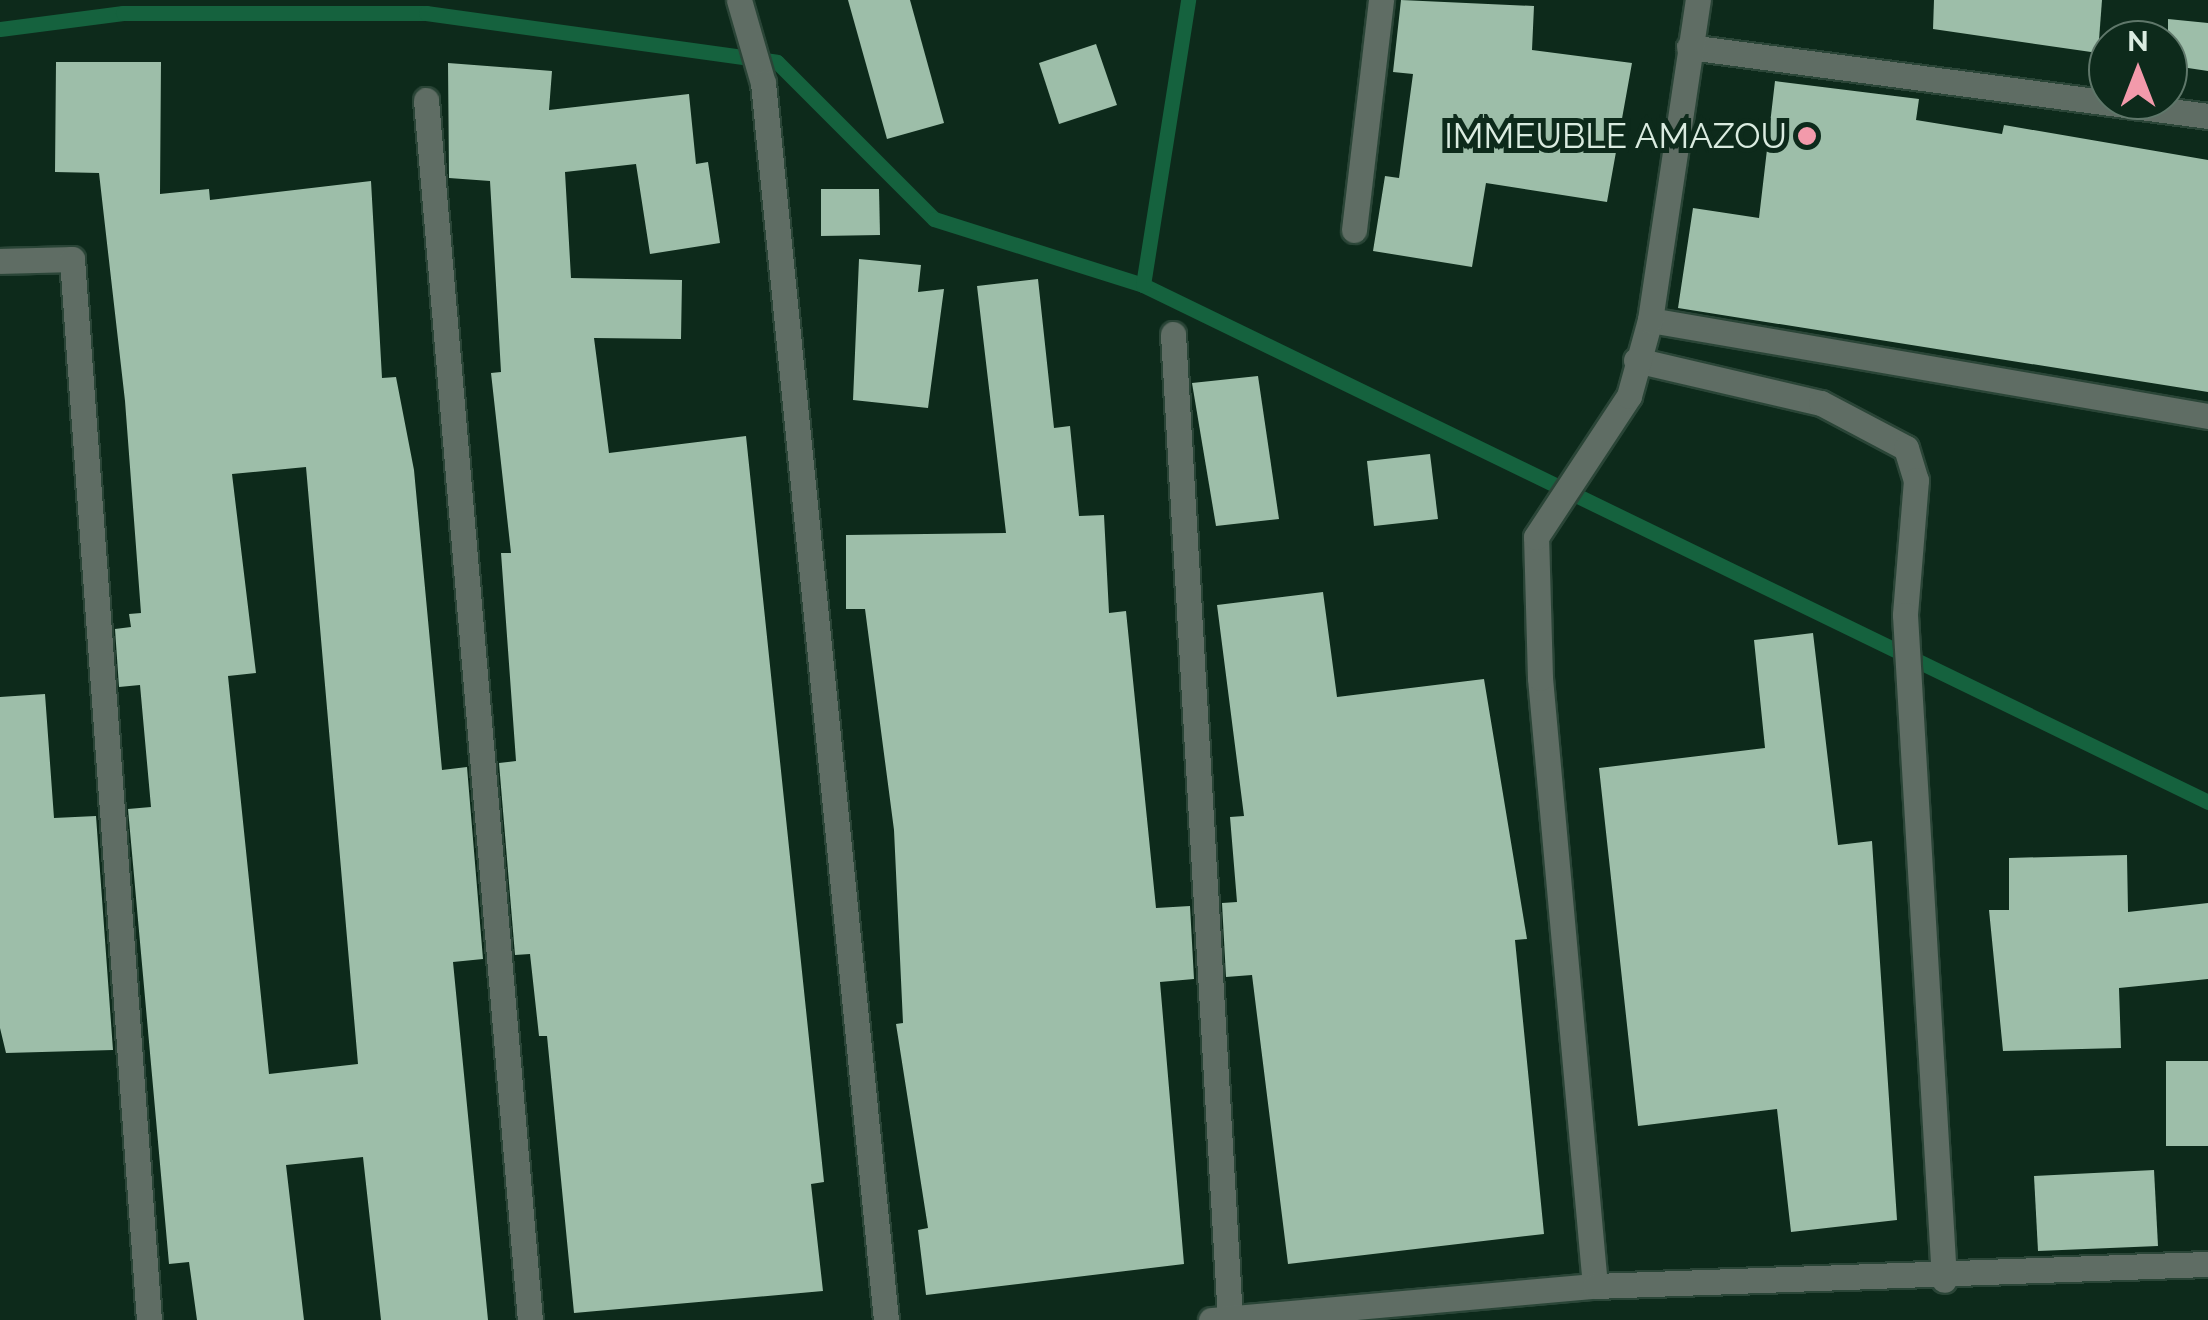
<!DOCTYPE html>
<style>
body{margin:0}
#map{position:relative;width:2208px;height:1320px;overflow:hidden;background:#0d2a1b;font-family:Raleway,sans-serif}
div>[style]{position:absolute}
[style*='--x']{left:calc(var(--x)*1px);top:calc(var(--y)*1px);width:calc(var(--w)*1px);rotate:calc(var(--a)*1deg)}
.stream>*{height:15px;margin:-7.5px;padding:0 7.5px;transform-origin:7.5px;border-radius:7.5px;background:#15623e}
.building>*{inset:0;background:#9dbea9}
.roads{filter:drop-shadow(2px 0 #2a4537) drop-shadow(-2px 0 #2a4537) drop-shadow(0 2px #2a4537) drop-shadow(0 -2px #2a4537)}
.minor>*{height:25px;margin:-12.5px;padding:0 12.5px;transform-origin:12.5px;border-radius:12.5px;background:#5f6d64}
.dots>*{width:28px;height:28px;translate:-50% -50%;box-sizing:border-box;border:5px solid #0d2a1b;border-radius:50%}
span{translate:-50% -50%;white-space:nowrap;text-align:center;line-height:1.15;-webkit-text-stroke:10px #0d2a1b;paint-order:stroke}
.poi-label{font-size:35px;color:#daebe0}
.right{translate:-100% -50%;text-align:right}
.north{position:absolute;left:2088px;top:20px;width:100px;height:100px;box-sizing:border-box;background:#0d2a1b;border:2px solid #5f776a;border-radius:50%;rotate:0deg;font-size:28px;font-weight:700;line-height:40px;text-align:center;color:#daebe0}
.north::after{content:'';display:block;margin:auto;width:35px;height:45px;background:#f39aab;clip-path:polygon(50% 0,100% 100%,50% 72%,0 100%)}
</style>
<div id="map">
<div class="stream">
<i style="--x:0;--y:29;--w:124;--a:-7.4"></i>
<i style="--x:123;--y:13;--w:303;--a:0"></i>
<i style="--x:426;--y:13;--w:354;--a:7.9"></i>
<i style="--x:777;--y:62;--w:222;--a:45"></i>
<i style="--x:934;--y:219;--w:219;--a:17.5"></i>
<i style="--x:1143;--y:285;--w:1184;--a:25.89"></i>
<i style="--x:1143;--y:285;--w:289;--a:-81"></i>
</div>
<div class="building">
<i style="clip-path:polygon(848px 0,910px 0,944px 123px,887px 139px)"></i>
<i style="clip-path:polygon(1401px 0,1534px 6px,1532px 50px,1632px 63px,1607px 202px,1486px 183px,1472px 267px,1373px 251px,1385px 176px,1399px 178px,1413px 74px,1393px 72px)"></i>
<i style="clip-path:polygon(1934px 0,2102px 0,2098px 53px,1933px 29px)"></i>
<i style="clip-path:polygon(2168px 19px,2208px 23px,2208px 71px,2168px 65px)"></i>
<i style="clip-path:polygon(1096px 44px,1117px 105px,1059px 124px,1039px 63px)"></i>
<i style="clip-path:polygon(evenodd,56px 62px,161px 62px,160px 194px,209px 189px,210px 200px,371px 181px,382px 378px,396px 377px,414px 470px,442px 770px,467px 767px,483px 959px,453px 962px,488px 1320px,381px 1320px,363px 1157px,286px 1165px,304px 1320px,197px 1320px,189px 1262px,169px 1264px,128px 809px,151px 807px,140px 685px,119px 687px,115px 629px,131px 627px,129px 614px,141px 613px,125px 401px,99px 173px,55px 172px,56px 62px,306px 467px,358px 1064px,269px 1074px,228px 676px,256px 673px,232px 474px,306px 467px)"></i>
<i style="clip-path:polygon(448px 63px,552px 71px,549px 110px,689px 94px,696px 164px,708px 162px,720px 243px,650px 254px,636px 164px,565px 172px,571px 278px,682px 280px,681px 339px,594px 338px,609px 453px,746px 436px,824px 1182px,811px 1184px,823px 1291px,574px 1313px,547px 1036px,539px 1036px,530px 954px,515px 955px,499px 763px,516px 761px,501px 553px,511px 553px,491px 373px,501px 372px,490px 181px,449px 178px)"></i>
<i style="clip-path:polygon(1775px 81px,1919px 99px,1916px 120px,2002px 134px,2004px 125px,2208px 160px,2208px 392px,1678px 308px,1693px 208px,1759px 218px)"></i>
<i style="clip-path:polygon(821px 189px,879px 189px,880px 235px,821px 236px)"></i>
<i style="clip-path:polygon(859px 259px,921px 265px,918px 292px,944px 289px,928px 408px,853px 400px)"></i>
<i style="clip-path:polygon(1038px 279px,1054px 428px,1070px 426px,1079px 516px,1104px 515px,1109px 613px,1126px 611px,1156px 908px,1190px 906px,1194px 979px,1160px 982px,1184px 1264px,926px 1295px,918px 1230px,928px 1228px,896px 1024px,903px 1023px,894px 830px,865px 609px,846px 609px,846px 535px,1006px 533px,977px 286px)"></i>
<i style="clip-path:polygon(1258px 376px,1279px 519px,1216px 526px,1192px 383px)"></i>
<i style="clip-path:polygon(1430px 454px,1438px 519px,1374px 526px,1367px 461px)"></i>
<i style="clip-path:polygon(1323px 592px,1337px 697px,1484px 679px,1527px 939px,1515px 940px,1544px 1234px,1288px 1264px,1252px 975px,1226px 977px,1222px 903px,1237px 902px,1230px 817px,1244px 816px,1217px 605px)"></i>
<i style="clip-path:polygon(1813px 633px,1838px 845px,1872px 841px,1897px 1220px,1791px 1232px,1777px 1109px,1638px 1126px,1599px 768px,1765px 748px,1754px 640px)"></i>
<i style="clip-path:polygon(45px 694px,54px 818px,96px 816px,113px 1050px,6px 1053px,0 1028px,0 697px)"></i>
<i style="clip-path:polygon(2127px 855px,2128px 912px,2208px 903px,2208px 979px,2119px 988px,2121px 1048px,2003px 1051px,1989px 910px,2009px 910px,2009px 858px)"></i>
<i style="clip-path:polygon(2166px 1061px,2208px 1061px,2208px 1146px,2166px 1146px)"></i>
<i style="clip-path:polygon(2154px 1170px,2158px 1246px,2038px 1251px,2034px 1176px)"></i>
</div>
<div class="roads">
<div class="minor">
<i style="--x:739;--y:0;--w:86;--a:73.9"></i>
<i style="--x:763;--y:83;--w:1243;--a:84.32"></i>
<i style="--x:1689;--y:47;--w:524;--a:7.57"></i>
<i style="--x:426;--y:100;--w:1224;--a:85.13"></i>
<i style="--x:1354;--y:230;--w:232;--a:-83.3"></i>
<i style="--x:0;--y:261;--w:72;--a:-1.6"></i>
<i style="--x:72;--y:259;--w:1064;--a:85.85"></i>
<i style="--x:1650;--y:320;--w:566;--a:9.76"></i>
<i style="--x:1173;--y:334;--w:987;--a:86.69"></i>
<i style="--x:1636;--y:360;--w:190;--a:13.1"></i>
<i style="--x:1821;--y:403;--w:96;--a:27.9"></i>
<i style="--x:1906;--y:448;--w:34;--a:73"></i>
<i style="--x:1916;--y:480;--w:135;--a:94.7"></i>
<i style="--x:1905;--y:615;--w:666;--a:86.64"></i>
<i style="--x:1595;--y:1286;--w:610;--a:-95.17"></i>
<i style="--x:1540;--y:678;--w:141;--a:-91.6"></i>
<i style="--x:1536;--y:537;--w:169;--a:-56.6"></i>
<i style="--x:1629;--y:396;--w:79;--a:-74.6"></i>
<i style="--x:1650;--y:320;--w:324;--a:-81.5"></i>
<i style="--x:1211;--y:1320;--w:386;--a:-5.1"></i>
<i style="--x:1595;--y:1286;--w:613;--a:-2.06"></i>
</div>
</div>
<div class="dots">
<i style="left:1807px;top:136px;background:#f39aab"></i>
</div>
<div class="poi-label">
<span class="right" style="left:1787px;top:136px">IMMEUBLE AMAZOU</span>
</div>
<div class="north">N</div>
</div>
